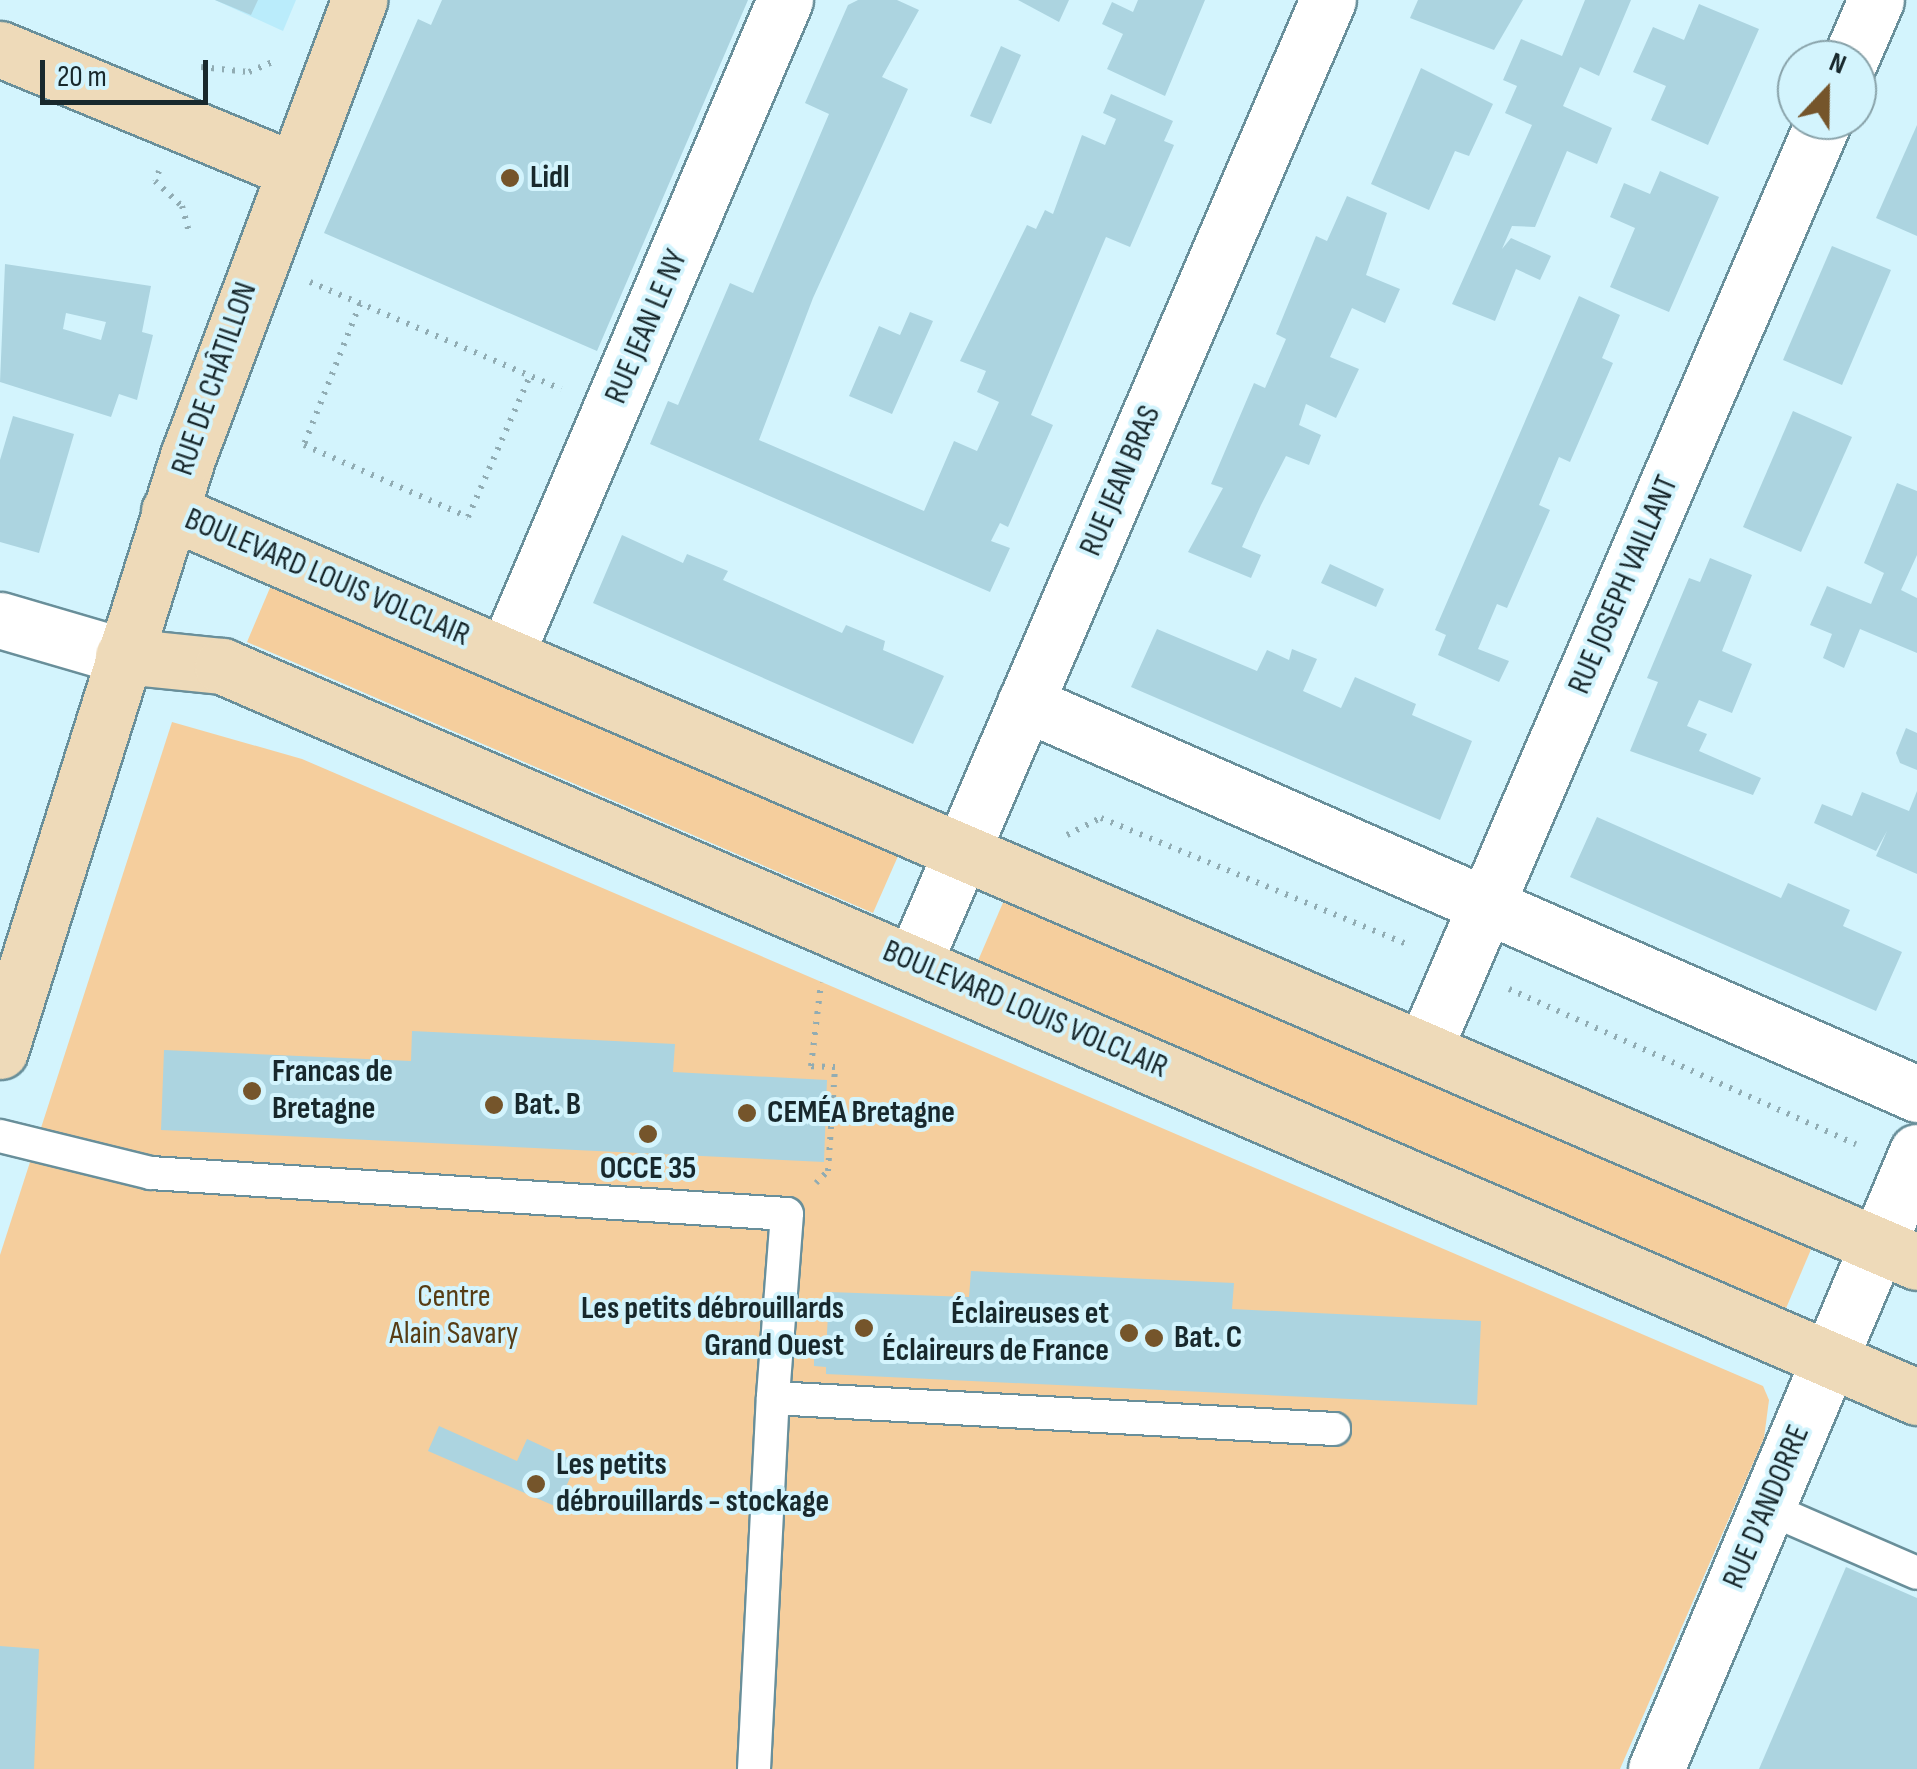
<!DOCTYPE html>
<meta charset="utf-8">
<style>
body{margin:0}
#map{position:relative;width:1917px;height:1769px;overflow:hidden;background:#d3f4fd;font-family:"Sofia Sans Condensed",sans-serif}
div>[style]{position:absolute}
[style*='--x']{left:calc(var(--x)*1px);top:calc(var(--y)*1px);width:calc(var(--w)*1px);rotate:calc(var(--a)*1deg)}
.built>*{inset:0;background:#baecfb}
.green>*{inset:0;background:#f5ce9d}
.building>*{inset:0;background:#acd4e0}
.path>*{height:6px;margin-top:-3px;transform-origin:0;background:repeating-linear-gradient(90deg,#91acb3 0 2.5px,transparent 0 10.5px)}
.roads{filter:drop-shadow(2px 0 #698f9a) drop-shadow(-2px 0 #698f9a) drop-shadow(0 2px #698f9a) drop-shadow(0 -2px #698f9a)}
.lane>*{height:32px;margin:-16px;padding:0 16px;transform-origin:16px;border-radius:16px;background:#fff}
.street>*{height:55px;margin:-27.5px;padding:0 27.5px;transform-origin:27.5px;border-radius:27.5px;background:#fff}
.secondary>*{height:55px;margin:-27.5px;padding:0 27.5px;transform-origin:27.5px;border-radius:27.5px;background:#eedab9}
.dots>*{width:28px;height:28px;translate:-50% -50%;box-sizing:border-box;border:5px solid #d3f4fd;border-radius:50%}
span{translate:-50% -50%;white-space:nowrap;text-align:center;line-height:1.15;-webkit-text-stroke:8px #d3f4fd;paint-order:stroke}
.poi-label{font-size:32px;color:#18282c;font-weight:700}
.left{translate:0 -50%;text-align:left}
.right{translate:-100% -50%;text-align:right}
.street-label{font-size:32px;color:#18282c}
.park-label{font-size:32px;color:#573c14}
.north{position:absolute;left:1777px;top:40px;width:100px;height:100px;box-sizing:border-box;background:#d3f4fd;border:2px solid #88a2a9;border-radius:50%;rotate:22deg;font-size:28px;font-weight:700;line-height:40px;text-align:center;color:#18282c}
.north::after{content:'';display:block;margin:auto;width:35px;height:45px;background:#75552b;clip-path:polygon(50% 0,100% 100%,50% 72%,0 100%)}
.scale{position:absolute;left:40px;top:60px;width:168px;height:45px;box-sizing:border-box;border:5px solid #18282c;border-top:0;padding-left:12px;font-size:30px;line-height:35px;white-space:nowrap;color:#18282c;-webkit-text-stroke:8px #d3f4fd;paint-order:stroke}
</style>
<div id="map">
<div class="built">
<i style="clip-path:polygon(215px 0,296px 0,283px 31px)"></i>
</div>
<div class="green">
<i style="clip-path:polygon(275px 576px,902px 847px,873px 913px,247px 642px)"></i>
<i style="clip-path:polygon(172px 722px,302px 759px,1763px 1386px,1769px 1400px,1764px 1438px,1620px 1769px,0 1769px,0 1255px)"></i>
<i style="clip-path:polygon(1008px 891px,1815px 1240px,1784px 1313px,977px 963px)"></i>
</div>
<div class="building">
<i style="clip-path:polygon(215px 0,258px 0,251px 15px)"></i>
<i style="clip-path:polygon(442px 0,748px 0,597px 351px,324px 233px,418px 19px,431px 25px)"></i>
<i style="clip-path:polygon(858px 0,897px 0,919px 10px,882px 77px,908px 89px,813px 298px,759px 440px,924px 511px,954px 441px,977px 451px,999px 402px,977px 392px,986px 371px,960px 361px,1027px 225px,1036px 229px,1045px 210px,1053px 214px,1082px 135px,1105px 145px,1116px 119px,1103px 113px,1111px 94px,1173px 121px,1164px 141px,1174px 145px,1130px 247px,1106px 237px,1031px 415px,1053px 425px,1008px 527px,1000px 523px,991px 541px,1010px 548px,990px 592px,650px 444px,668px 401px,678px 405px,730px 283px,753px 293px,829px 114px,805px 103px,848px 5px)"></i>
<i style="clip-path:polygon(1018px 0,1069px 0,1059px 22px)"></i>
<i style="clip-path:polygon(1138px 0,1205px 0,1165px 96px,1107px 69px,1123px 34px,1102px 24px,1112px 2px,1133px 12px)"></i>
<i style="clip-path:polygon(1418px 0,1523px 0,1494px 50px,1410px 18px)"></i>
<i style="clip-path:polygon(1585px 0,1631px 0,1599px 76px,1580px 67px,1563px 106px,1612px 128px,1597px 164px,1567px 151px,1535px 227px,1512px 226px,1502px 249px,1511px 238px,1551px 256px,1540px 280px,1516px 269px,1495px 321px,1452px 304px,1532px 125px,1505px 113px,1517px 86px,1503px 80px,1521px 39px,1562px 56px)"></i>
<i style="clip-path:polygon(1699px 4px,1759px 29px,1708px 145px,1651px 120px,1666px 86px,1633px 72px,1653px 27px,1684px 40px)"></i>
<i style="clip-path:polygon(1001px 46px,1021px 55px,991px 124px,970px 116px)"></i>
<i style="clip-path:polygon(1421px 68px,1493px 104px,1469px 156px,1455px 151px,1429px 210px,1371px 184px)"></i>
<i style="clip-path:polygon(1917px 125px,1917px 236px,1876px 218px)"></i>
<i style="clip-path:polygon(1660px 171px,1719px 197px,1669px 312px,1610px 287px,1635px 228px,1610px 217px,1624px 183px,1650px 194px)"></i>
<i style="clip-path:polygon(1347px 196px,1387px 213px,1366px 275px,1400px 289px,1385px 323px,1352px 308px,1330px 357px,1359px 369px,1336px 418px,1306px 404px,1299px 425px,1321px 435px,1309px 465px,1286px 456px,1261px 505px,1242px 547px,1261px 555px,1251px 578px,1188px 552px,1223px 488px,1211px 484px,1254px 383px,1265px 388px,1286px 339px,1276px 334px,1316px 236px,1327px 241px)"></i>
<i style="clip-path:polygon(1832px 246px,1891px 270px,1842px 385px,1783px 360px)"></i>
<i style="clip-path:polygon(evenodd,5px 264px,151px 286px,142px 332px,153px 335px,137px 400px,119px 394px,111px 417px,0 382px,5px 264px,66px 313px,106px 322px,101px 340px,63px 329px,66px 313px)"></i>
<i style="clip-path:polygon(1579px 296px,1620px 315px,1602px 358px,1613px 363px,1570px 462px,1559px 457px,1539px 505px,1550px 510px,1507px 608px,1497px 604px,1478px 649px,1509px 661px,1499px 682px,1438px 655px,1446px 635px,1435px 630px)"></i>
<i style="clip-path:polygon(910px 312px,933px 321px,892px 414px,849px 396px,879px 326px,900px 335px)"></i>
<i style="clip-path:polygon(1793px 411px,1852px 437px,1801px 552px,1743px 527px)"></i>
<i style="clip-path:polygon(13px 416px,74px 434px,39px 553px,0 542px,0 460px)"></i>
<i style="clip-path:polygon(1897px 483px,1917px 491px,1917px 555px,1901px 590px,1917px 598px,1917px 653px,1860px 629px,1844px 668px,1823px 658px,1832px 634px,1810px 625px,1827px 586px,1871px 604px,1884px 573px,1864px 563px)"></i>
<i style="clip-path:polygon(622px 535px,683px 563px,687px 554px,728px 571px,723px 580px,842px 633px,846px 625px,885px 641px,883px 650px,944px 676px,913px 744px,593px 603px)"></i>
<i style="clip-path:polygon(1710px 558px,1752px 575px,1722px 651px,1752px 664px,1732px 713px,1699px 700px,1687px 726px,1707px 734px,1699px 751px,1761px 778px,1753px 795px,1630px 751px,1658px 682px,1647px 678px,1689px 578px,1700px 582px)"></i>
<i style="clip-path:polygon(1330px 564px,1384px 589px,1376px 607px,1321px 583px)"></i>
<i style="clip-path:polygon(1157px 629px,1257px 671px,1267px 650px,1289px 660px,1292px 649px,1317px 659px,1303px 691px,1341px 708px,1355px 677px,1416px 704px,1412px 715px,1472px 741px,1440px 820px,1131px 687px)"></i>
<i style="clip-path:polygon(1906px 728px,1917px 733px,1917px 770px,1900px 763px,1896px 753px)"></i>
<i style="clip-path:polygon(1917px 791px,1917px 874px,1876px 856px,1887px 831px,1876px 851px,1814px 823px,1822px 804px,1852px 816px,1862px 792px,1909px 811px)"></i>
<i style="clip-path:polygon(1597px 817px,1781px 898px,1788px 883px,1850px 910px,1843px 926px,1902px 952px,1876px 1011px,1570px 877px)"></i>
<i style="clip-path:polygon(412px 1031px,675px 1044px,673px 1072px,827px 1080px,824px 1162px,161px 1130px,164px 1050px,411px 1061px)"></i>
<i style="clip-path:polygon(971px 1271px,1234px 1283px,1232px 1309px,1481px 1321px,1477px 1405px,826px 1374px,826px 1367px,814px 1366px,814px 1354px,826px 1354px,829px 1292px,969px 1297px)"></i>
<i style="clip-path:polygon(439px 1426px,517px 1461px,527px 1439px,577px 1462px,557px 1507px,428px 1451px)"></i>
<i style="clip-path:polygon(1846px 1567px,1917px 1598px,1917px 1769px,1759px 1769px)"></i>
<i style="clip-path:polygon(0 1646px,39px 1649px,34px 1769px,0 1769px)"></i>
</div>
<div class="path">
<i style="--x:201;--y:67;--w:48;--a:5.9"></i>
<i style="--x:249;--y:72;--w:28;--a:-23"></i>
<i style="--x:159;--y:171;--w:11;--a:112"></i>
<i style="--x:155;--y:181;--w:37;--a:43"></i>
<i style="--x:182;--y:206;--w:27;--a:75"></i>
<i style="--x:310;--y:282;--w:273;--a:23.1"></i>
<i style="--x:360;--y:304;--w:152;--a:111.7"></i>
<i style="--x:304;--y:445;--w:179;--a:23.7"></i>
<i style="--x:468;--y:517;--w:154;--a:-66.3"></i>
<i style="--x:1067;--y:835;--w:38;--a:-27"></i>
<i style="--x:1101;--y:818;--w:335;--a:22.4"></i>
<i style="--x:1509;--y:989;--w:380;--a:24.1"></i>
<i style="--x:816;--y:1183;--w:17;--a:-45"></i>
<i style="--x:828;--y:1171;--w:104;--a:-86.1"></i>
<i style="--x:835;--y:1067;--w:24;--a:-178"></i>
<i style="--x:811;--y:1066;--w:84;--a:-83.1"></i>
</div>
<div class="roads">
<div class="lane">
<i style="--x:0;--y:1136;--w:155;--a:13.8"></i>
<i style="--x:151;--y:1173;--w:637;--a:3.69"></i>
<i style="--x:787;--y:1214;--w:185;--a:94.4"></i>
<i style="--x:1767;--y:1508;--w:163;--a:23.4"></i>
<i style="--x:754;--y:1769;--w:371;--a:-87.1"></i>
<i style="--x:773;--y:1398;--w:562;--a:3.16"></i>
</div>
<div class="street">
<i style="--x:1850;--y:60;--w:65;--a:-66.6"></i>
<i style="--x:0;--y:620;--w:128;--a:16.3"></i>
<i style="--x:506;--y:654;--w:711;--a:-66.9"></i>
<i style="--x:1025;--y:703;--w:974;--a:23.67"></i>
<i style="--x:914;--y:962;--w:1047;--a:-66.72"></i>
<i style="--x:1424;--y:1049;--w:1011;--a:-66.7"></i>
<i style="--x:1656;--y:1769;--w:670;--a:-67.07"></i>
</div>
<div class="secondary">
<i style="--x:0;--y:49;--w:315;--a:22.4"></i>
<i style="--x:169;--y:511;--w:1902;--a:23.25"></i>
<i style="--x:123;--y:656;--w:100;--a:5.8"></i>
<i style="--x:222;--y:666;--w:1846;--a:23.33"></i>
<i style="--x:0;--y:1051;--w:624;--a:-72.47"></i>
<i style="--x:188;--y:456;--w:487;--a:-69.4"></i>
</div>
</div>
<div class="dots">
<i style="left:510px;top:178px;background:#75552b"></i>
<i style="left:252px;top:1091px;background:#75552b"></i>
<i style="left:494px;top:1105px;background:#75552b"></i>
<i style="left:747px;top:1113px;background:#75552b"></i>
<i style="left:648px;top:1134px;background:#75552b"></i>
<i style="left:864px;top:1328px;background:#75552b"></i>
<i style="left:1129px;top:1333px;background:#75552b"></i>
<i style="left:1154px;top:1338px;background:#75552b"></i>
<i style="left:536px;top:1484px;background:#75552b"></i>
</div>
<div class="poi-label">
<span class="left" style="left:530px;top:178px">Lidl</span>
<span class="left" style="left:272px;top:1091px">Francas de<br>Bretagne</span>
<span class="left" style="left:514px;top:1105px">Bat. B</span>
<span class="left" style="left:767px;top:1113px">CEMÉA Bretagne</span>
<span style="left:648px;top:1169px">OCCE 35</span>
<span class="right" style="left:844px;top:1328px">Les petits débrouillards<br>Grand Ouest</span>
<span class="right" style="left:1109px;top:1333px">Éclaireuses et<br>Éclaireurs de France</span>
<span class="left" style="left:1174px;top:1338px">Bat. C</span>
<span class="left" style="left:556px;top:1484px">Les petits<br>débrouillards - stockage</span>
</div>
<div class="street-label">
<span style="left:647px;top:327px;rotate:-67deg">RUE JEAN LE NY</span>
<span style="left:215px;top:379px;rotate:-71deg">RUE DE CHÂTILLON</span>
<span style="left:1121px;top:481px;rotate:-67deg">RUE JEAN BRAS</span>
<span style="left:327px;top:578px;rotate:23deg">BOULEVARD LOUIS VOLCLAIR</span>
<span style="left:1624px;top:585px;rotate:-67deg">RUE JOSEPH VAILLANT</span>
<span style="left:1025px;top:1010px;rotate:23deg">BOULEVARD LOUIS VOLCLAIR</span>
<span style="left:1767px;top:1507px;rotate:-67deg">RUE D'ANDORRE</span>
</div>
<div class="park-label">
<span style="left:454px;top:1316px">Centre<br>Alain Savary</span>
</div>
<div class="north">N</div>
<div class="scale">20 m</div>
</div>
